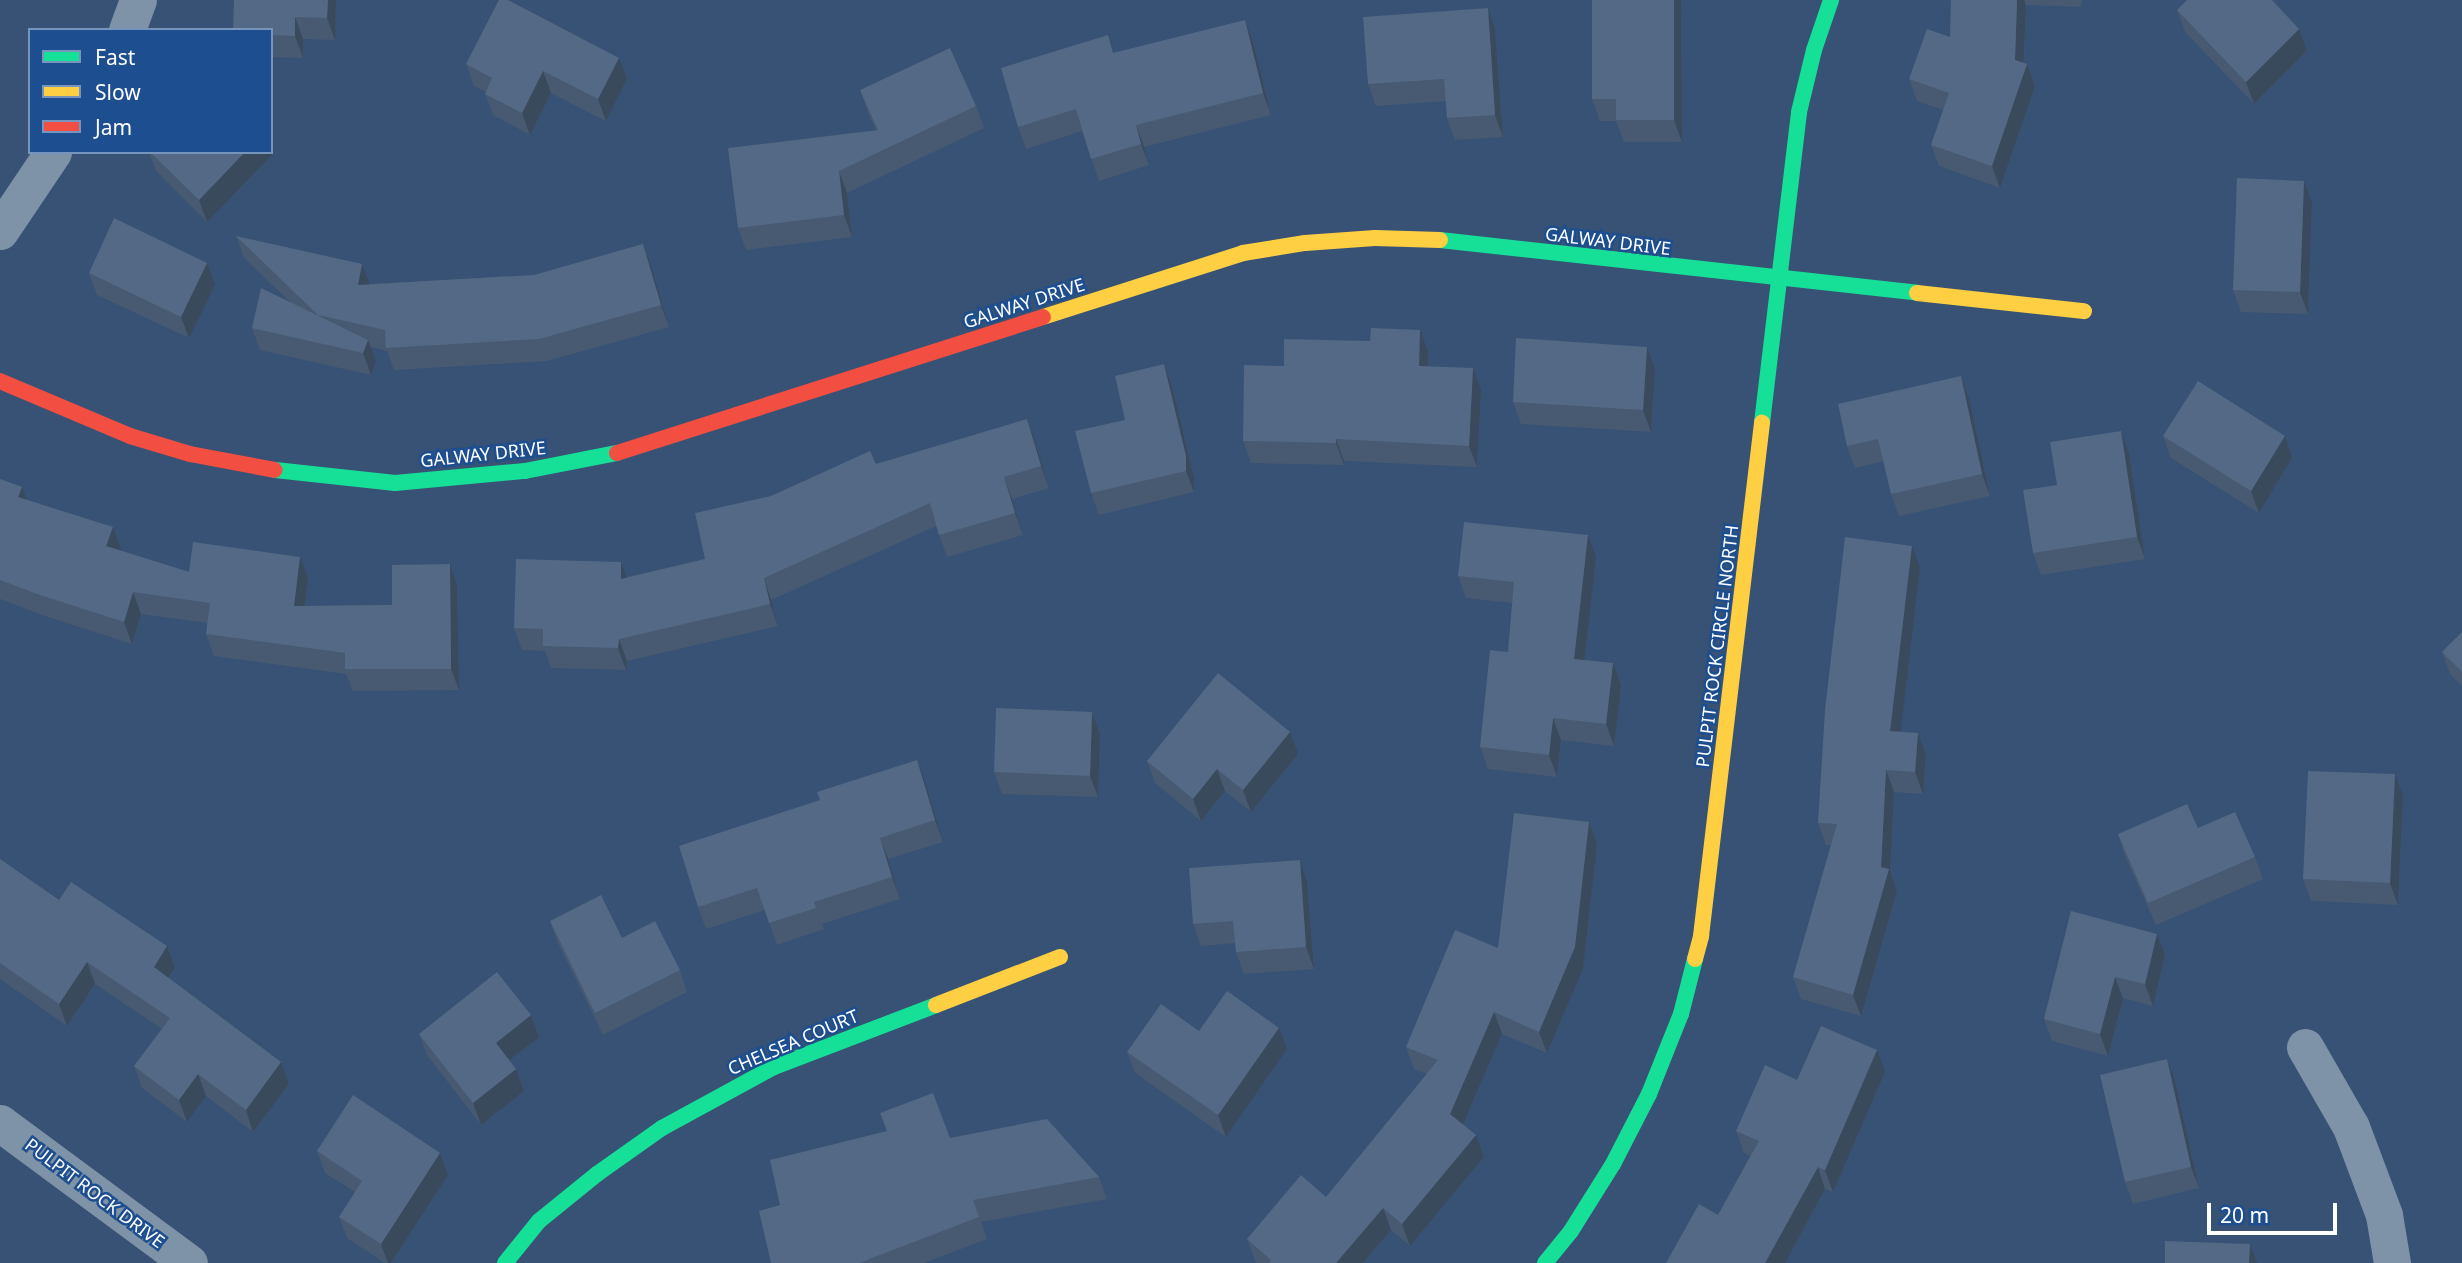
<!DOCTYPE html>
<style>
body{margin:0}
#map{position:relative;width:2462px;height:1263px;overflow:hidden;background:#375275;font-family:"Noto Sans",sans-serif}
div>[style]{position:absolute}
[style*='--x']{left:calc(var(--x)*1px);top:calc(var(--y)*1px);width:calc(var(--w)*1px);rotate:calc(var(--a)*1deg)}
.street>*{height:37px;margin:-18.5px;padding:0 18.5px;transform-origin:18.5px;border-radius:18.5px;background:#7e92a8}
.fast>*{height:16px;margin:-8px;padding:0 8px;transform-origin:8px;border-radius:8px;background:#16e098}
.slow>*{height:16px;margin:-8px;padding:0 8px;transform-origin:8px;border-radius:8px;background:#ffcf43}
.jam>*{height:16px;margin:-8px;padding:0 8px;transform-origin:8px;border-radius:8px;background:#f24e42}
.wall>*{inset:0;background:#475a72}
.shaded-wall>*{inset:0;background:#3a4a5d}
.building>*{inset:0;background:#536985}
span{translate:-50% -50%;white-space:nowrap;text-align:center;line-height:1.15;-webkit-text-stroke:5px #1c4e90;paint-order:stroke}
.street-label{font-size:18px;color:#fff}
.legend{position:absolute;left:28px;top:28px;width:245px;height:126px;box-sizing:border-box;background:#1c4e90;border:2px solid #7795bc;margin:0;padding:9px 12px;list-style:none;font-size:21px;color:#fff}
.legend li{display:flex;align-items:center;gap:14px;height:35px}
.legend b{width:35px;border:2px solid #7795bc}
.scale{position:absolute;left:2207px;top:1203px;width:130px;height:32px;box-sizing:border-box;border:4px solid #fff;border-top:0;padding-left:9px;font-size:21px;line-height:24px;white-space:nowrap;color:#fff;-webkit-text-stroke:5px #1c4e90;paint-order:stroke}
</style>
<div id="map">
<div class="street">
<i style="--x:127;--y:30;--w:32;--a:-70"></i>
<i style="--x:0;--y:231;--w:95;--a:-56.1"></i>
<i style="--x:2305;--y:1047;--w:92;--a:60.1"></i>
<i style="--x:2351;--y:1127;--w:94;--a:69.4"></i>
<i style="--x:2384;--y:1215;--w:49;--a:80.5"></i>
<i style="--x:0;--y:1123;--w:235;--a:36.5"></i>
</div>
<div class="fast">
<i style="--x:1440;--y:240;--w:480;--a:6.3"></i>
<i style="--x:1762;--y:423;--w:313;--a:-83.2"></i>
<i style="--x:1799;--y:112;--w:64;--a:-76.4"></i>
<i style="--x:1814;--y:50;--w:53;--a:-71.2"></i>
<i style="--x:275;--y:470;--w:121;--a:6.2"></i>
<i style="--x:395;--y:483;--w:131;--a:-5.3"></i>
<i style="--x:525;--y:471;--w:94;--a:-11.1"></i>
<i style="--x:505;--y:1263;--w:54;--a:-51"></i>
<i style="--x:539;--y:1221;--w:75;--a:-39"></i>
<i style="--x:597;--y:1174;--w:80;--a:-35.3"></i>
<i style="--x:662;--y:1128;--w:128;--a:-28.6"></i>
<i style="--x:774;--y:1067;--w:173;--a:-20.9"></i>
<i style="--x:1545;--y:1263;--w:41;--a:-50.9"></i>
<i style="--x:1571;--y:1231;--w:79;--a:-57.9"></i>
<i style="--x:1613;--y:1164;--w:79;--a:-62.8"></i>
<i style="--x:1649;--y:1094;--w:86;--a:-68.2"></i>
<i style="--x:1681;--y:1014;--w:57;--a:-75.7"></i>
</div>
<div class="slow">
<i style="--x:1917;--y:293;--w:168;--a:6.2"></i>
<i style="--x:1043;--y:317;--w:210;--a:-17.7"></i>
<i style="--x:1243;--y:253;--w:63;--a:-9.2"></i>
<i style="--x:1305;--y:243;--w:70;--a:-4.1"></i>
<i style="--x:1375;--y:238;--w:65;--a:1.8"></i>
<i style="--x:1695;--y:959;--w:24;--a:-75"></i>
<i style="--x:1701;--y:936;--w:517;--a:-83.22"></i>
<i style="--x:936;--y:1005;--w:133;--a:-21.2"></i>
</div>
<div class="jam">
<i style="--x:0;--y:381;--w:141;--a:22.9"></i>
<i style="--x:130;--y:436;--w:63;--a:16.7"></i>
<i style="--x:190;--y:454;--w:86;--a:10.7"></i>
<i style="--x:617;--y:453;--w:447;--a:-17.7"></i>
</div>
<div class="wall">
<i style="clip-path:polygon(336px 0,335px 40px,303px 39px,303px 58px,271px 57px,271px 30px,233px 30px)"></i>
<i style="clip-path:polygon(499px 0,627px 79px,606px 121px,551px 93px,530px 135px,493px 115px,485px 94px,486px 92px,474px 86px,466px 64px)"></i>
<i style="clip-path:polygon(1592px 0,1681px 0,1682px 142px,1624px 142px,1616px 121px,1600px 121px,1592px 99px)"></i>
<i style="clip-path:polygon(1951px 0,2082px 0,2081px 7px,2026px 5px,2024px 63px,2027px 64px,2035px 86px,2000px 188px,1939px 166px,1931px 145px,1943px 110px,1917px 101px,1909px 79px,1950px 37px)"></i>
<i style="clip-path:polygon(2177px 10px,2299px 29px,2307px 51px,2254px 104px,2185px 32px)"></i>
<i style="clip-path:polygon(1245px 20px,1253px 42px,1271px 115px,1144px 147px,1149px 165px,1099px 181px,1082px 131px,1026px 149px,1018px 127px,1114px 53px)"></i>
<i style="clip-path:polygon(1495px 30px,1503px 137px,1455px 140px,1447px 118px,1446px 101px,1376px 106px,1368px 84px)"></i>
<i style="clip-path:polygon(860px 90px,976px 106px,984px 128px,847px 193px,852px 237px,746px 250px,738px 228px,876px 130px,868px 112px)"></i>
<i style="clip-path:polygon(149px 152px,271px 152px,272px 155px,207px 222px,156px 171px)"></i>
<i style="clip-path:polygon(2312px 203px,2308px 314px,2241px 312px,2233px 290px)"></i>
<i style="clip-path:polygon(236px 236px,370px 284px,534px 275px,643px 244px,651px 266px,669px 327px,547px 361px,394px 370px,387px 351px,371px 347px,376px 361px,371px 375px,260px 350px,252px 328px,290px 302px,244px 258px)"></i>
<i style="clip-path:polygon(207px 263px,215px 285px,189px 338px,97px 295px,89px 273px)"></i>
<i style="clip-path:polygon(1647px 347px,1655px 369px,1651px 432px,1521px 424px,1513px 402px)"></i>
<i style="clip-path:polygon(1428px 352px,1427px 366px,1481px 390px,1477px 467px,1344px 461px,1344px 465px,1251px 463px,1243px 441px,1284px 366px)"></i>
<i style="clip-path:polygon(1961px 376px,1969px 398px,1990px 496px,1899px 516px,1891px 494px,1884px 461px,1855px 468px,1847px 446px)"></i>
<i style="clip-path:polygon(1172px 386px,1194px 478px,1194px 492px,1099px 515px,1091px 493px,1125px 420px)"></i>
<i style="clip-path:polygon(2121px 431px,2129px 453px,2145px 559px,2041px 575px,2033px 553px,2057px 485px)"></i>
<i style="clip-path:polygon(2163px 436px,2292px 458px,2259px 513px,2171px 458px)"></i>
<i style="clip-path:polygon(1035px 441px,1049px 488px,1012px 499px,1023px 535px,947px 557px,936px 526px,771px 600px,778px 626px,627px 661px,626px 670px,551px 668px,545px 651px,522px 650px,514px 628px,627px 577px,705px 559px,771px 496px,876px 464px)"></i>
<i style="clip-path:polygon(0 479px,22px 487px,26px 499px,121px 549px,120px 550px,189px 572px,308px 578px,305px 606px,392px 605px,457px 586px,459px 690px,353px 691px,346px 674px,214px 656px,206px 634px,208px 623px,141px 614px,132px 644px,45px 616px,0 599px)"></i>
<i style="clip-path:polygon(1596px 557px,1584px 660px,1613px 663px,1621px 685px,1614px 746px,1561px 740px,1557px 777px,1488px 769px,1480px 747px,1508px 652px,1512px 603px,1466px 598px,1458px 576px)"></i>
<i style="clip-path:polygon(1920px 568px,1900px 732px,1926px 755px,1923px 794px,1894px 792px,1890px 871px,1897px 891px,1861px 1016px,1801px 999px,1793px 977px,1831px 845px,1826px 845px,1818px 823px)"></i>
<i style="clip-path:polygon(2462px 632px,2462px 686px,2450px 674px,2442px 652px)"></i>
<i style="clip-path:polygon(1092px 712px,1100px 734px,1098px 797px,1002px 794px,994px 772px)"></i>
<i style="clip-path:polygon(1298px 754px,1251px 812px,1225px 791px,1201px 821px,1155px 783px,1147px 761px)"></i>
<i style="clip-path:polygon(925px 782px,943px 842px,888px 859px,900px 899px,822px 924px,824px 929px,777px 945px,765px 910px,706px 929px,698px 907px)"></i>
<i style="clip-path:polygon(2403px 796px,2398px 905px,2311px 901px,2303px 879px)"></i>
<i style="clip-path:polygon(1589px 822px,1597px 844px,1583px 969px,1547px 1053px,1502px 1034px,1463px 1125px,1476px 1135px,1484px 1157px,1410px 1246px,1391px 1230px,1363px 1263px,1257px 1263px,1255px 1261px,1247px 1239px,1326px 1197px,1427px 1074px,1414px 1069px,1406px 1047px,1498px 948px)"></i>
<i style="clip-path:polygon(2198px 828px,2255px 857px,2263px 879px,2156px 925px,2125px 856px,2118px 834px)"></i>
<i style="clip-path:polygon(0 859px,59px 900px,167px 946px,175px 968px,169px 978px,281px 1062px,289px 1084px,253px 1132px,206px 1096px,187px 1122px,142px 1088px,134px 1066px,162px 1029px,95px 984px,67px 1026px,0 979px)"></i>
<i style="clip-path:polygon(1307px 882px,1314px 969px,1244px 974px,1236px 952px,1235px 943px,1201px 946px,1193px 924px)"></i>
<i style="clip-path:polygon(2071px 911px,2165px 955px,2153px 1006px,2123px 998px,2108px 1056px,2052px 1041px,2044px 1019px)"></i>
<i style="clip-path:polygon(550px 921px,622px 938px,680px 970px,687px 992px,603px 1035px,558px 943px)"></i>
<i style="clip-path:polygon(531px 1015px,539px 1037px,509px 1060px,516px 1069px,524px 1091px,481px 1125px,427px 1055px,419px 1034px)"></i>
<i style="clip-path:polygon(1287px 1049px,1226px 1137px,1135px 1073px,1127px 1052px)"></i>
<i style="clip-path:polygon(1885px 1072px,1833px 1192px,1825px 1189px,1785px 1263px,1666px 1263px,1718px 1215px,1750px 1156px,1744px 1153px,1736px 1131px,1797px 1080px)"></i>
<i style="clip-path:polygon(2175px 1081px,2199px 1188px,2133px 1204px,2125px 1182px)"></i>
<i style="clip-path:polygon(950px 1138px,1099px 1177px,1107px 1199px,981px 1222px,987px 1239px,924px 1263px,771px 1263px,780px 1205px)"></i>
<i style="clip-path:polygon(317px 1151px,448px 1175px,391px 1263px,385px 1263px,347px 1238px,339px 1217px,355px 1192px,325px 1173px)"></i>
</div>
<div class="shaded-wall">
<i style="clip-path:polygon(328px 0,336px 0,335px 40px,327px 18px)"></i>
<i style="clip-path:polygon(1674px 0,1681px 0,1682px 142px,1674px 120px)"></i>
<i style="clip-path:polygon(2017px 0,2024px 0,2026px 5px,2023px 75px,2027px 64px,2035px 86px,2000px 188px,1992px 166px,2015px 60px)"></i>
<i style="clip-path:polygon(1488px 8px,1495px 30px,1503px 137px,1495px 115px)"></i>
<i style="clip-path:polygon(295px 17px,303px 39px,303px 58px,295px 36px)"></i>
<i style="clip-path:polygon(1245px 20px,1253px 42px,1271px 115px,1263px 93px)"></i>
<i style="clip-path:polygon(2299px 29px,2307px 51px,2254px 104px,2246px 82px)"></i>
<i style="clip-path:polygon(619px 58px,627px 79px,606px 121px,598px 99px)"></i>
<i style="clip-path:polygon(543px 71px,551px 93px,530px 135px,522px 113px)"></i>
<i style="clip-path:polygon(1136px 125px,1144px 147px,1149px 165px,1141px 144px)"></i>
<i style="clip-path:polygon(271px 151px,272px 155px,207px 222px,199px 200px,245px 152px,271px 152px)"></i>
<i style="clip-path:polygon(839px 171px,847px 193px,852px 237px,844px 215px)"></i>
<i style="clip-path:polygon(2304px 181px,2312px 203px,2308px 314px,2300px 292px)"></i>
<i style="clip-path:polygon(643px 244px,651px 266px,669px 327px,661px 305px)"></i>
<i style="clip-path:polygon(207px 263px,215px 285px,189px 338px,181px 317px)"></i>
<i style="clip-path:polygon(362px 264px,370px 285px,358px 285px)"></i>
<i style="clip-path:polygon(1420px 330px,1428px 352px,1427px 388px,1419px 366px)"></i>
<i style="clip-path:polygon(368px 340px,376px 361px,371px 375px,363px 353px)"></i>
<i style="clip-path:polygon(1647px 347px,1655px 369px,1651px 432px,1643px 410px)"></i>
<i style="clip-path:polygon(1164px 364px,1172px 386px,1194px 478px,1194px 492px,1186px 471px)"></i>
<i style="clip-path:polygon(1473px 368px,1481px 390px,1477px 467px,1469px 446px)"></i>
<i style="clip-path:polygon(1961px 376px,1969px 398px,1990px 496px,1982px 474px)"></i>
<i style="clip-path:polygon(1027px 419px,1035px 441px,1049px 488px,1041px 466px)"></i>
<i style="clip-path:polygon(2121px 431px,2129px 453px,2145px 559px,2137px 537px)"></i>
<i style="clip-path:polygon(2285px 436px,2292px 458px,2259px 513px,2251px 491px)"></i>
<i style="clip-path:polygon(1336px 439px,1344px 461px,1344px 465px,1336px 443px)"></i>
<i style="clip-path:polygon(1004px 477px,1012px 499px,1023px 535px,1015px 513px)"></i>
<i style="clip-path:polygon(22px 487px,30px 509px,18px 497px)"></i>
<i style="clip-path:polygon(113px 527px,121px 549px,114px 568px,106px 546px)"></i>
<i style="clip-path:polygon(1588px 535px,1596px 557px,1582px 681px,1574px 659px)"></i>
<i style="clip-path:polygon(1912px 546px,1920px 568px,1898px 753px,1890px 731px)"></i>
<i style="clip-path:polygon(300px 557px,308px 578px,302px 628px,294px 606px)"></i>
<i style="clip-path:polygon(621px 562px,629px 584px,621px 579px)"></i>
<i style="clip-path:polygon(450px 564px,457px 586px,459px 690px,451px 669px)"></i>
<i style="clip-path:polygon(764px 578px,771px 600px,778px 626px,770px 604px)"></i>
<i style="clip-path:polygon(133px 592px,141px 614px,132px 644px,124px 622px)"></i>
<i style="clip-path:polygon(619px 639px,627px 661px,626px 670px,618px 648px)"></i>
<i style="clip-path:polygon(1613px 663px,1621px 685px,1614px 746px,1606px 724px)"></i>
<i style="clip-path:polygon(1092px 712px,1100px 734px,1098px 797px,1090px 776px)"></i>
<i style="clip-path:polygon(1553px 718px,1561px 740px,1557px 777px,1549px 755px)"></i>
<i style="clip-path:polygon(1290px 732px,1298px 754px,1251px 812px,1243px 790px)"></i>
<i style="clip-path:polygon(1918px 733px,1926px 755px,1923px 794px,1915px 772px)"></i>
<i style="clip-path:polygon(917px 760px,925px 782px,943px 842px,935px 820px)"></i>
<i style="clip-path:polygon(1217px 769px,1225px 791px,1201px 821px,1193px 799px)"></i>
<i style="clip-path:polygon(1886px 770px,1894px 792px,1890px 871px,1897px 891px,1861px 1016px,1853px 995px,1881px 867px)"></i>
<i style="clip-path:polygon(2395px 774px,2403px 796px,2398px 905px,2390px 883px)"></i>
<i style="clip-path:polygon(1589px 822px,1597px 844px,1583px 969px,1547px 1053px,1539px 1032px)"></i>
<i style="clip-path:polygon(880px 838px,888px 859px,900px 899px,892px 877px)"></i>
<i style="clip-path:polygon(1300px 860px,1307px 882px,1314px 969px,1306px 947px)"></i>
<i style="clip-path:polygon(2157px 934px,2165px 955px,2153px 1006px,2145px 984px)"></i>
<i style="clip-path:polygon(167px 946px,175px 968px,162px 988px,154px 967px)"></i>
<i style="clip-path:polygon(87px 962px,95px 984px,67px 1026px,59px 1004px)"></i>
<i style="clip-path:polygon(2115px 977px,2123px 998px,2108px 1056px,2100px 1034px)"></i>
<i style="clip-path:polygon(1494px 1012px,1502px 1034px,1458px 1136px,1450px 1114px)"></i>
<i style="clip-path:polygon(531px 1015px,539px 1037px,504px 1064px,496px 1043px)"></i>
<i style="clip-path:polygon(1279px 1028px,1287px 1049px,1226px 1137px,1218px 1115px)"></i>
<i style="clip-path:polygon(1877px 1050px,1885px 1072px,1833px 1192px,1825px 1170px)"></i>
<i style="clip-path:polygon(2167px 1059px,2175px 1081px,2199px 1188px,2191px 1167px)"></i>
<i style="clip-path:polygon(281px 1062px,289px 1084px,253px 1132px,246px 1110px)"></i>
<i style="clip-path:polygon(516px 1069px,524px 1091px,481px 1125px,473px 1103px)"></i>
<i style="clip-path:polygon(198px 1074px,206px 1096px,187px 1122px,179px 1100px)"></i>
<i style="clip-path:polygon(1476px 1135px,1484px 1157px,1410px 1246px,1402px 1224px)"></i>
<i style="clip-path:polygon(440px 1153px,448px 1175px,391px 1263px,388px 1263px,381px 1244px)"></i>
<i style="clip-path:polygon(1818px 1167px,1825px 1189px,1785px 1263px,1765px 1263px)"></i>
<i style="clip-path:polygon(1383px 1208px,1391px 1230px,1363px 1263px,1336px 1263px)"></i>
<i style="clip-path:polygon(2250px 1244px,2257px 1263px,2249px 1263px)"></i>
</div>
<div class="building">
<i style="clip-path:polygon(234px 0,328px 0,327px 18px,295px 17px,295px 36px,271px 35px,271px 30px,233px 30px)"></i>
<i style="clip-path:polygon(499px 0,508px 0,619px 58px,598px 99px,543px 71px,522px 113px,485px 94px,492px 78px,466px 64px)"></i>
<i style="clip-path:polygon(1592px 0,1674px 0,1674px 120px,1616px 120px,1616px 99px,1592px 99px)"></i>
<i style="clip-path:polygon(1951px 0,2017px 0,2015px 60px,2027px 64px,1992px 166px,1931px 145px,1949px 93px,1909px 79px,1927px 29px,1950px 37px)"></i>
<i style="clip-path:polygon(2187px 0,2272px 0,2299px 29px,2246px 82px,2177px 10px)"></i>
<i style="clip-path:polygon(1488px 8px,1495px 115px,1447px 118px,1444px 79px,1368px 84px,1363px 17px)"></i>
<i style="clip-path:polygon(1245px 20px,1263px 93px,1136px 125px,1141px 144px,1091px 159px,1076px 109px,1018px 127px,1001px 68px,1108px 35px,1113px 53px)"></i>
<i style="clip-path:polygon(950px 48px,976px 106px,839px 171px,844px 215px,738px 228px,728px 148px,878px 130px,860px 90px)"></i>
<i style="clip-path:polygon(150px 152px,245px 152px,199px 200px)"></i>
<i style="clip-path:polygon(2237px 178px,2304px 181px,2300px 292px,2233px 290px)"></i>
<i style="clip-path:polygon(114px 218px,207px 263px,181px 317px,89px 273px)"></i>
<i style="clip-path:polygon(236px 236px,362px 264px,358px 285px,534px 275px,643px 244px,661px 305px,539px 339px,386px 348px,385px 330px,318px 315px)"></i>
<i style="clip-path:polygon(261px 288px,368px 340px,363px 353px,252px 328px)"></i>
<i style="clip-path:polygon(1371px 328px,1420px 330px,1419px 366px,1473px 368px,1469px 446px,1336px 439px,1336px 443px,1243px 441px,1244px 365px,1284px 366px,1284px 339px,1370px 341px)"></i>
<i style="clip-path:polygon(1516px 338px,1647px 347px,1643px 410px,1513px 402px)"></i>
<i style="clip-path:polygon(1164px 364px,1186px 456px,1186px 471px,1091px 493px,1075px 431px,1125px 420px,1115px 376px)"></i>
<i style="clip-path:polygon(1961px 376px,1982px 474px,1891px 494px,1878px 439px,1847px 446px,1838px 404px)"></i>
<i style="clip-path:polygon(2198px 381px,2285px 436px,2251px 491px,2163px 436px)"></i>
<i style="clip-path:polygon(1027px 419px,1041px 466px,1004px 477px,1015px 513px,939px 535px,930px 503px,764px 578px,770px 604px,619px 639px,618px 648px,543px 646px,543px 629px,514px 628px,516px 559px,621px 562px,621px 579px,705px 559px,695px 513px,771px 496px,870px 451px,876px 464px)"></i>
<i style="clip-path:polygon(2121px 431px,2137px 537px,2033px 553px,2023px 490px,2057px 485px,2050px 442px)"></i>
<i style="clip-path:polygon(0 479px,22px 487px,18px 497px,113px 527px,106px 546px,189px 572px,193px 542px,300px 557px,294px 606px,392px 605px,392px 565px,450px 564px,451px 669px,345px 669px,345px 653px,206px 634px,210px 603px,133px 592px,124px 622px,37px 594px,0 580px)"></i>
<i style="clip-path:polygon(1464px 522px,1588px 535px,1574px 659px,1613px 663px,1606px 724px,1553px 718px,1549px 755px,1480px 747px,1490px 650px,1508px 652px,1514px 582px,1458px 576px)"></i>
<i style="clip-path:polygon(1845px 537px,1912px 546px,1890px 731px,1918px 733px,1915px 772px,1886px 770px,1881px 867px,1889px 869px,1853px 995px,1793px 977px,1837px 824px,1818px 823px,1825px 710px)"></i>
<i style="clip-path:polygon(2462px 632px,2462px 672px,2442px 652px)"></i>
<i style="clip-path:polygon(1218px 673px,1290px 732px,1243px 790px,1217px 769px,1193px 799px,1147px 761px)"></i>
<i style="clip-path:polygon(996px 708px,1092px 712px,1090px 776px,994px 772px)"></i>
<i style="clip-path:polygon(917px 760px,935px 820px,880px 838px,892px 877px,814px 902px,816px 908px,769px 923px,757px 888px,698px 907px,679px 846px,820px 800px,817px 792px)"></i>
<i style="clip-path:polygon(2308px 771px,2395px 774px,2390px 883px,2303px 879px)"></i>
<i style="clip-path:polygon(2187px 804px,2198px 828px,2235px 812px,2255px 857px,2148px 903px,2118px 834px)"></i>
<i style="clip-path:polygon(1514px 813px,1589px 822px,1575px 947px,1539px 1032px,1494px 1012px,1450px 1114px,1476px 1135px,1402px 1224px,1383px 1208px,1336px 1263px,1269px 1263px,1271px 1260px,1247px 1239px,1301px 1175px,1326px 1197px,1438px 1060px,1406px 1047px,1455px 930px,1498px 948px)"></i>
<i style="clip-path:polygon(0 859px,59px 900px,71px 882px,167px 946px,154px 967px,281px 1062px,246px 1110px,198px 1074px,179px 1100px,134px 1066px,170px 1018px,87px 962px,59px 1004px,0 963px)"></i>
<i style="clip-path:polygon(1300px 860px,1306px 947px,1236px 952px,1233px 921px,1193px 924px,1189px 868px)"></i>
<i style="clip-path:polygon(601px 895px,622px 938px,655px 921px,680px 970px,595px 1013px,550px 921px)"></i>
<i style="clip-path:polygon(2071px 911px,2157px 934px,2145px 984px,2115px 977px,2100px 1034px,2044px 1019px)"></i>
<i style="clip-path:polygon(497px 972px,531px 1015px,496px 1043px,516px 1069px,473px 1103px,419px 1034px)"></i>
<i style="clip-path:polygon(1227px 991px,1279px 1028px,1218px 1115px,1127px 1052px,1161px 1004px,1199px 1031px)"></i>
<i style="clip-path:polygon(1821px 1026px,1877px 1050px,1825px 1170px,1818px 1167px,1765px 1263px,1666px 1263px,1699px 1204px,1718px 1215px,1759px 1141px,1736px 1131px,1765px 1065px,1797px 1080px)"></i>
<i style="clip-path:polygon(2167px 1059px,2191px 1167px,2125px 1182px,2100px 1075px)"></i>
<i style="clip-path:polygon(933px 1093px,950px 1138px,1047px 1119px,1099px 1177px,973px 1200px,979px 1217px,859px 1263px,771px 1263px,759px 1211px,780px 1205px,770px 1160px,887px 1131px,880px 1113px)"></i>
<i style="clip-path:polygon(353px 1095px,440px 1153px,381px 1244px,339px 1217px,362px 1181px,317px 1151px)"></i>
<i style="clip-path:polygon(2165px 1241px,2250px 1244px,2249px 1263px,2165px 1263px)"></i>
</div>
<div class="street-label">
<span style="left:1608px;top:241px;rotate:7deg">GALWAY DRIVE</span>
<span style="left:1024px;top:303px;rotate:-18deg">GALWAY DRIVE</span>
<span style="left:483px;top:454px;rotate:-6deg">GALWAY DRIVE</span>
<span style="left:1717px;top:646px;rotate:-83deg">PULPIT ROCK CIRCLE NORTH</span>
<span style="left:793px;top:1042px;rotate:-23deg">CHELSEA COURT</span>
<span style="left:95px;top:1193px;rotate:37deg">PULPIT ROCK DRIVE</span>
</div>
<ul class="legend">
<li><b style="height:9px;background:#16e098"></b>Fast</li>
<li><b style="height:9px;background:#ffcf43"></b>Slow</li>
<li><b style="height:9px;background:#f24e42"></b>Jam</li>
</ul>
<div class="scale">20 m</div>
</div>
